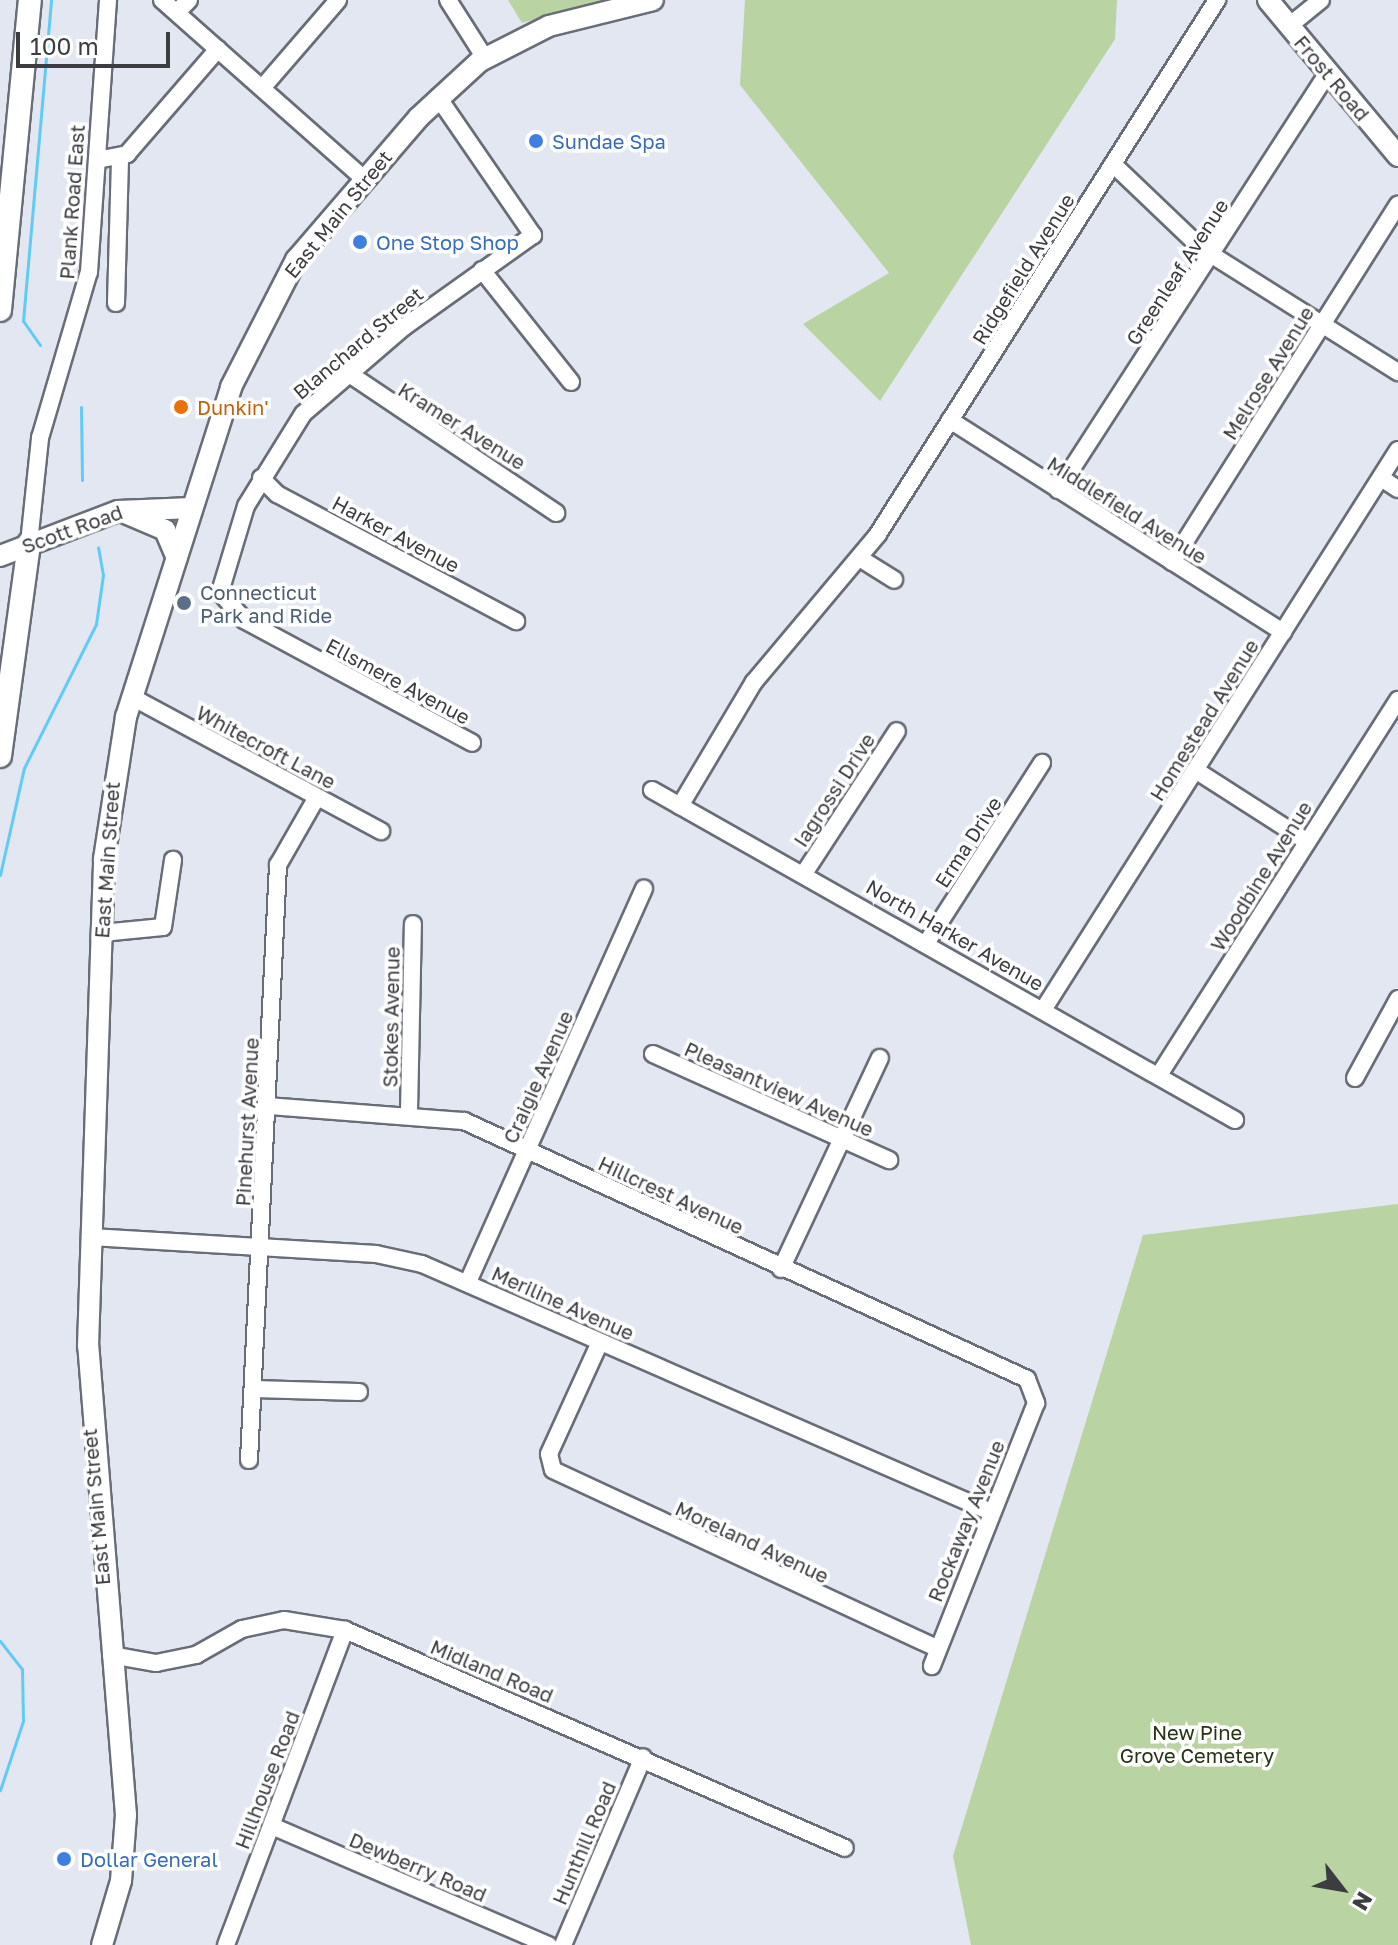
<!DOCTYPE html>
<style>
body{margin:0}
#map{position:relative;width:1398px;height:1945px;overflow:hidden;background:#e2e7f2;font-family:"Golos Text",sans-serif}
div>[style]{position:absolute}
[style*='--x']{left:calc(var(--x)*1px);top:calc(var(--y)*1px);width:calc(var(--w)*1px);rotate:calc(var(--a)*1deg)}
.green>*{inset:0;background:#bad3a2}
.stream>*{height:3px;margin:-1.5px;padding:0 1.5px;transform-origin:1.5px;border-radius:1.5px;background:#61cbf7}
.roads{filter:drop-shadow(2px 0 #686d76) drop-shadow(-2px 0 #686d76) drop-shadow(0 2px #686d76) drop-shadow(0 -2px #686d76)}
.minor>*{height:16px;margin:-8px;padding:0 8px;transform-origin:8px;border-radius:8px;background:#fff}
.major>*{height:20px;margin:-10px;padding:0 10px;transform-origin:10px;border-radius:10px;background:#fff}
.highway>*{height:22px;margin:-11px;padding:0 11px;transform-origin:11px;border-radius:11px;background:#fff}
.dots>*{width:22px;height:22px;translate:-50% -50%;box-sizing:border-box;border:4px solid #fff;border-radius:50%}
span{translate:-50% -50%;white-space:nowrap;text-align:center;line-height:1.15;-webkit-text-stroke:7px #fff;paint-order:stroke}
.street-label{font-size:20px;color:#3b3d41}
.shop-label{font-size:20px;color:#366cbe}
.left{translate:0 -50%;text-align:left}
.food-label{font-size:20px;color:#c56008}
.service-label{font-size:20px;color:#4e5e75}
.park-label{font-size:20px;color:#253413}
.north{position:absolute;left:1302px;top:1849px;width:80px;height:80px;-webkit-text-stroke:6px #fff;paint-order:stroke;rotate:121deg;font-size:22px;font-weight:700;line-height:32px;text-align:center;color:#3b3d41}
.north::after{content:'';display:block;margin:auto;width:28px;height:36px;background:#3b3d41;clip-path:polygon(50% 0,100% 100%,50% 72%,0 100%)}
.scale{position:absolute;left:16px;top:32px;width:154px;height:36px;box-sizing:border-box;border:4px solid #3b3d41;border-top:0;padding-left:10px;font-size:24px;line-height:28px;white-space:nowrap;color:#3b3d41;-webkit-text-stroke:6px #fff;paint-order:stroke}
</style>
<div id="map">
<div class="green">
<i style="clip-path:polygon(508px 0,605px 0,522px 23px)"></i>
<i style="clip-path:polygon(745px 0,1117px 0,1115px 39px,880px 401px,803px 324px,889px 273px,740px 85px)"></i>
<i style="clip-path:polygon(1398px 1204px,1398px 1945px,971px 1945px,953px 1856px,1143px 1235px)"></i>
</div>
<div class="stream">
<i style="--x:40;--y:345;--w:29;--a:-125"></i>
<i style="--x:23;--y:321;--w:322;--a:-85"></i>
<i style="--x:81;--y:407;--w:73;--a:89.2"></i>
<i style="--x:0;--y:875;--w:110;--a:-77.4"></i>
<i style="--x:24;--y:768;--w:161;--a:-63.4"></i>
<i style="--x:96;--y:624;--w:49;--a:-81.9"></i>
<i style="--x:103;--y:575;--w:28;--a:-100"></i>
<i style="--x:0;--y:1641;--w:36;--a:52"></i>
<i style="--x:22;--y:1669;--w:52;--a:88.9"></i>
<i style="--x:23;--y:1721;--w:73;--a:108.4"></i>
</div>
<div class="roads">
<div class="minor">
<i style="--x:162;--y:0;--w:270;--a:41.5"></i>
<i style="--x:448;--y:0;--w:69;--a:57.5"></i>
<i style="--x:177;--y:12;--w:17;--a:-45"></i>
<i style="--x:1289;--y:26;--w:41;--a:-39.1"></i>
<i style="--x:263;--y:87;--w:115;--a:-49.2"></i>
<i style="--x:438;--y:97;--w:168;--a:55.5"></i>
<i style="--x:533;--y:235;--w:158;--a:144.5"></i>
<i style="--x:404;--y:327;--w:133;--a:139.3"></i>
<i style="--x:303;--y:414;--w:108;--a:121.8"></i>
<i style="--x:246;--y:506;--w:90;--a:106.8"></i>
<i style="--x:220;--y:592;--w:37;--a:49"></i>
<i style="--x:244;--y:620;--w:259;--a:28.3"></i>
<i style="--x:97;--y:160;--w:31;--a:-11"></i>
<i style="--x:127;--y:154;--w:139;--a:-49.1"></i>
<i style="--x:1113;--y:164;--w:122;--a:43.7"></i>
<i style="--x:1201;--y:248;--w:233;--a:32.2"></i>
<i style="--x:482;--y:270;--w:143;--a:51.5"></i>
<i style="--x:116;--y:303;--w:143;--a:-88.4"></i>
<i style="--x:348;--y:373;--w:251;--a:33.9"></i>
<i style="--x:950;--y:420;--w:395;--a:32.5"></i>
<i style="--x:261;--y:478;--w:23;--a:45"></i>
<i style="--x:277;--y:494;--w:271;--a:28"></i>
<i style="--x:1381;--y:478;--w:20;--a:33"></i>
<i style="--x:1058;--y:490;--w:495;--a:-57.1"></i>
<i style="--x:29;--y:543;--w:106;--a:-84"></i>
<i style="--x:40;--y:438;--w:173;--a:-73.6"></i>
<i style="--x:89;--y:272;--w:273;--a:-86"></i>
<i style="--x:861;--y:559;--w:39;--a:32"></i>
<i style="--x:1172;--y:562;--w:423;--a:-57.7"></i>
<i style="--x:132;--y:697;--w:283;--a:28.3"></i>
<i style="--x:1197;--y:771;--w:130;--a:32.7"></i>
<i style="--x:652;--y:790;--w:670;--a:29.51"></i>
<i style="--x:680;--y:806;--w:144;--a:-59.2"></i>
<i style="--x:754;--y:682;--w:193;--a:-50"></i>
<i style="--x:878;--y:534;--w:633;--a:-57.59"></i>
<i style="--x:805;--y:872;--w:168;--a:-56.9"></i>
<i style="--x:102;--y:933;--w:61;--a:-5.6"></i>
<i style="--x:163;--y:927;--w:68;--a:-81.5"></i>
<i style="--x:927;--y:942;--w:213;--a:-57.3"></i>
<i style="--x:1043;--y:1010;--w:663;--a:-57.63"></i>
<i style="--x:653;--y:1054;--w:259;--a:24.2"></i>
<i style="--x:1159;--y:1075;--w:445;--a:-57.5"></i>
<i style="--x:1355;--y:1078;--w:90;--a:-61.4"></i>
<i style="--x:268;--y:1106;--w:197;--a:4.4"></i>
<i style="--x:464;--y:1121;--w:619;--a:24.62"></i>
<i style="--x:1027;--y:1379;--w:26;--a:69"></i>
<i style="--x:1036;--y:1403;--w:283;--a:111.6"></i>
<i style="--x:409;--y:1111;--w:187;--a:-88.8"></i>
<i style="--x:91;--y:1237;--w:286;--a:3.4"></i>
<i style="--x:376;--y:1254;--w:47;--a:12.3"></i>
<i style="--x:422;--y:1264;--w:621;--a:23.55"></i>
<i style="--x:781;--y:1269;--w:233;--a:-64.9"></i>
<i style="--x:468;--y:1282;--w:431;--a:-65.9"></i>
<i style="--x:600;--y:1342;--w:123;--a:114.5"></i>
<i style="--x:549;--y:1454;--w:16;--a:76"></i>
<i style="--x:553;--y:1470;--w:423;--a:24.9"></i>
<i style="--x:253;--y:1389;--w:106;--a:1.6"></i>
<i style="--x:249;--y:1460;--w:596;--a:-87.21"></i>
<i style="--x:278;--y:865;--w:78;--a:-60.2"></i>
<i style="--x:111;--y:1655;--w:46;--a:10.1"></i>
<i style="--x:156;--y:1663;--w:41;--a:-11.3"></i>
<i style="--x:196;--y:1655;--w:53;--a:-29.5"></i>
<i style="--x:242;--y:1629;--w:43;--a:-12.1"></i>
<i style="--x:284;--y:1620;--w:62;--a:9.3"></i>
<i style="--x:345;--y:1630;--w:545;--a:23.56"></i>
<i style="--x:272;--y:1826;--w:301;--a:23.3"></i>
<i style="--x:226;--y:1945;--w:337;--a:-69.3"></i>
<i style="--x:563;--y:1945;--w:204;--a:-66.9"></i>
</div>
<div class="major">
<i style="--x:1268;--y:0;--w:203;--a:50.2"></i>
<i style="--x:123;--y:512;--w:46;--a:23.2"></i>
<i style="--x:165;--y:530;--w:30;--a:67"></i>
<i style="--x:0;--y:556;--w:126;--a:-20.9"></i>
<i style="--x:118;--y:511;--w:74;--a:-2.3"></i>
<i style="--x:102;--y:1945;--w:67;--a:-73.5"></i>
<i style="--x:121;--y:1881;--w:66;--a:-85.7"></i>
<i style="--x:126;--y:1815;--w:471;--a:-94.6"></i>
<i style="--x:88;--y:1346;--w:487;--a:-88.1"></i>
<i style="--x:104;--y:859;--w:144;--a:-81.2"></i>
<i style="--x:126;--y:717;--w:346;--a:-72.3"></i>
<i style="--x:231;--y:387;--w:143;--a:-62.9"></i>
<i style="--x:296;--y:260;--w:187;--a:-49.3"></i>
<i style="--x:418;--y:118;--w:84;--a:-42.6"></i>
<i style="--x:480;--y:61;--w:77;--a:-26.9"></i>
<i style="--x:549;--y:26;--w:107;--a:-14"></i>
</div>
<div class="highway">
<i style="--x:0;--y:310;--w:311;--a:-84.5"></i>
<i style="--x:0;--y:756;--w:215;--a:-82.2"></i>
</div>
</div>
<div class="dots">
<i style="left:536px;top:141px;background:#3f7fe0"></i>
<i style="left:360px;top:242px;background:#3f7fe0"></i>
<i style="left:181px;top:407px;background:#e8710a"></i>
<i style="left:184px;top:603px;background:#5c6f8a"></i>
<i style="left:64px;top:1859px;background:#3f7fe0"></i>
</div>
<div class="street-label">
<span style="left:1332px;top:78px;rotate:50deg">Frost Road</span>
<span style="left:72px;top:202px;rotate:-86deg">Plank Road East</span>
<span style="left:338px;top:214px;rotate:-51deg">East Main Street</span>
<span style="left:1023px;top:269px;rotate:-58deg">Ridgefield Avenue</span>
<span style="left:1177px;top:272px;rotate:-57deg">Greenleaf Avenue</span>
<span style="left:358px;top:343px;rotate:-40deg">Blanchard Street</span>
<span style="left:1268px;top:373px;rotate:-58deg">Melrose Avenue</span>
<span style="left:462px;top:426px;rotate:32deg">Kramer Avenue</span>
<span style="left:1127px;top:510px;rotate:32deg">Middlefield Avenue</span>
<span style="left:72px;top:529px;rotate:-20deg">Scott Road</span>
<span style="left:396px;top:534px;rotate:28deg">Harker Avenue</span>
<span style="left:398px;top:681px;rotate:28deg">Ellsmere Avenue</span>
<span style="left:1204px;top:720px;rotate:-58deg">Homestead Avenue</span>
<span style="left:266px;top:747px;rotate:28deg">Whitecroft Lane</span>
<span style="left:834px;top:790px;rotate:-57deg">Iagrossi Drive</span>
<span style="left:968px;top:842px;rotate:-57deg">Erma Drive</span>
<span style="left:107px;top:860px;rotate:-86deg">East Main Street</span>
<span style="left:1261px;top:876px;rotate:-58deg">Woodbine Avenue</span>
<span style="left:955px;top:935px;rotate:30deg">North Harker Avenue</span>
<span style="left:391px;top:1017px;rotate:-89deg">Stokes Avenue</span>
<span style="left:538px;top:1077px;rotate:-66deg">Craigie Avenue</span>
<span style="left:779px;top:1089px;rotate:24deg">Pleasantview Avenue</span>
<span style="left:247px;top:1122px;rotate:-87deg">Pinehurst Avenue</span>
<span style="left:671px;top:1195px;rotate:25deg">Hillcrest Avenue</span>
<span style="left:563px;top:1303px;rotate:24deg">Meriline Avenue</span>
<span style="left:96px;top:1507px;rotate:-95deg">East Main Street</span>
<span style="left:966px;top:1521px;rotate:-68deg">Rockaway Avenue</span>
<span style="left:752px;top:1542px;rotate:25deg">Moreland Avenue</span>
<span style="left:492px;top:1671px;rotate:23deg">Midland Road</span>
<span style="left:267px;top:1780px;rotate:-69deg">Hillhouse Road</span>
<span style="left:584px;top:1843px;rotate:-67deg">Hunthill Road</span>
<span style="left:418px;top:1867px;rotate:23deg">Dewberry Road</span>
</div>
<div class="shop-label">
<span class="left" style="left:552px;top:141px">Sundae Spa</span>
<span class="left" style="left:376px;top:242px">One Stop Shop</span>
<span class="left" style="left:80px;top:1859px">Dollar General</span>
</div>
<div class="food-label">
<span class="left" style="left:197px;top:407px">Dunkin'</span>
</div>
<div class="service-label">
<span class="left" style="left:200px;top:604px">Connecticut<br>Park and Ride</span>
</div>
<div class="park-label">
<span style="left:1197px;top:1744px">New Pine<br>Grove Cemetery</span>
</div>
<div class="north">N</div>
<div class="scale">100 m</div>
</div>
